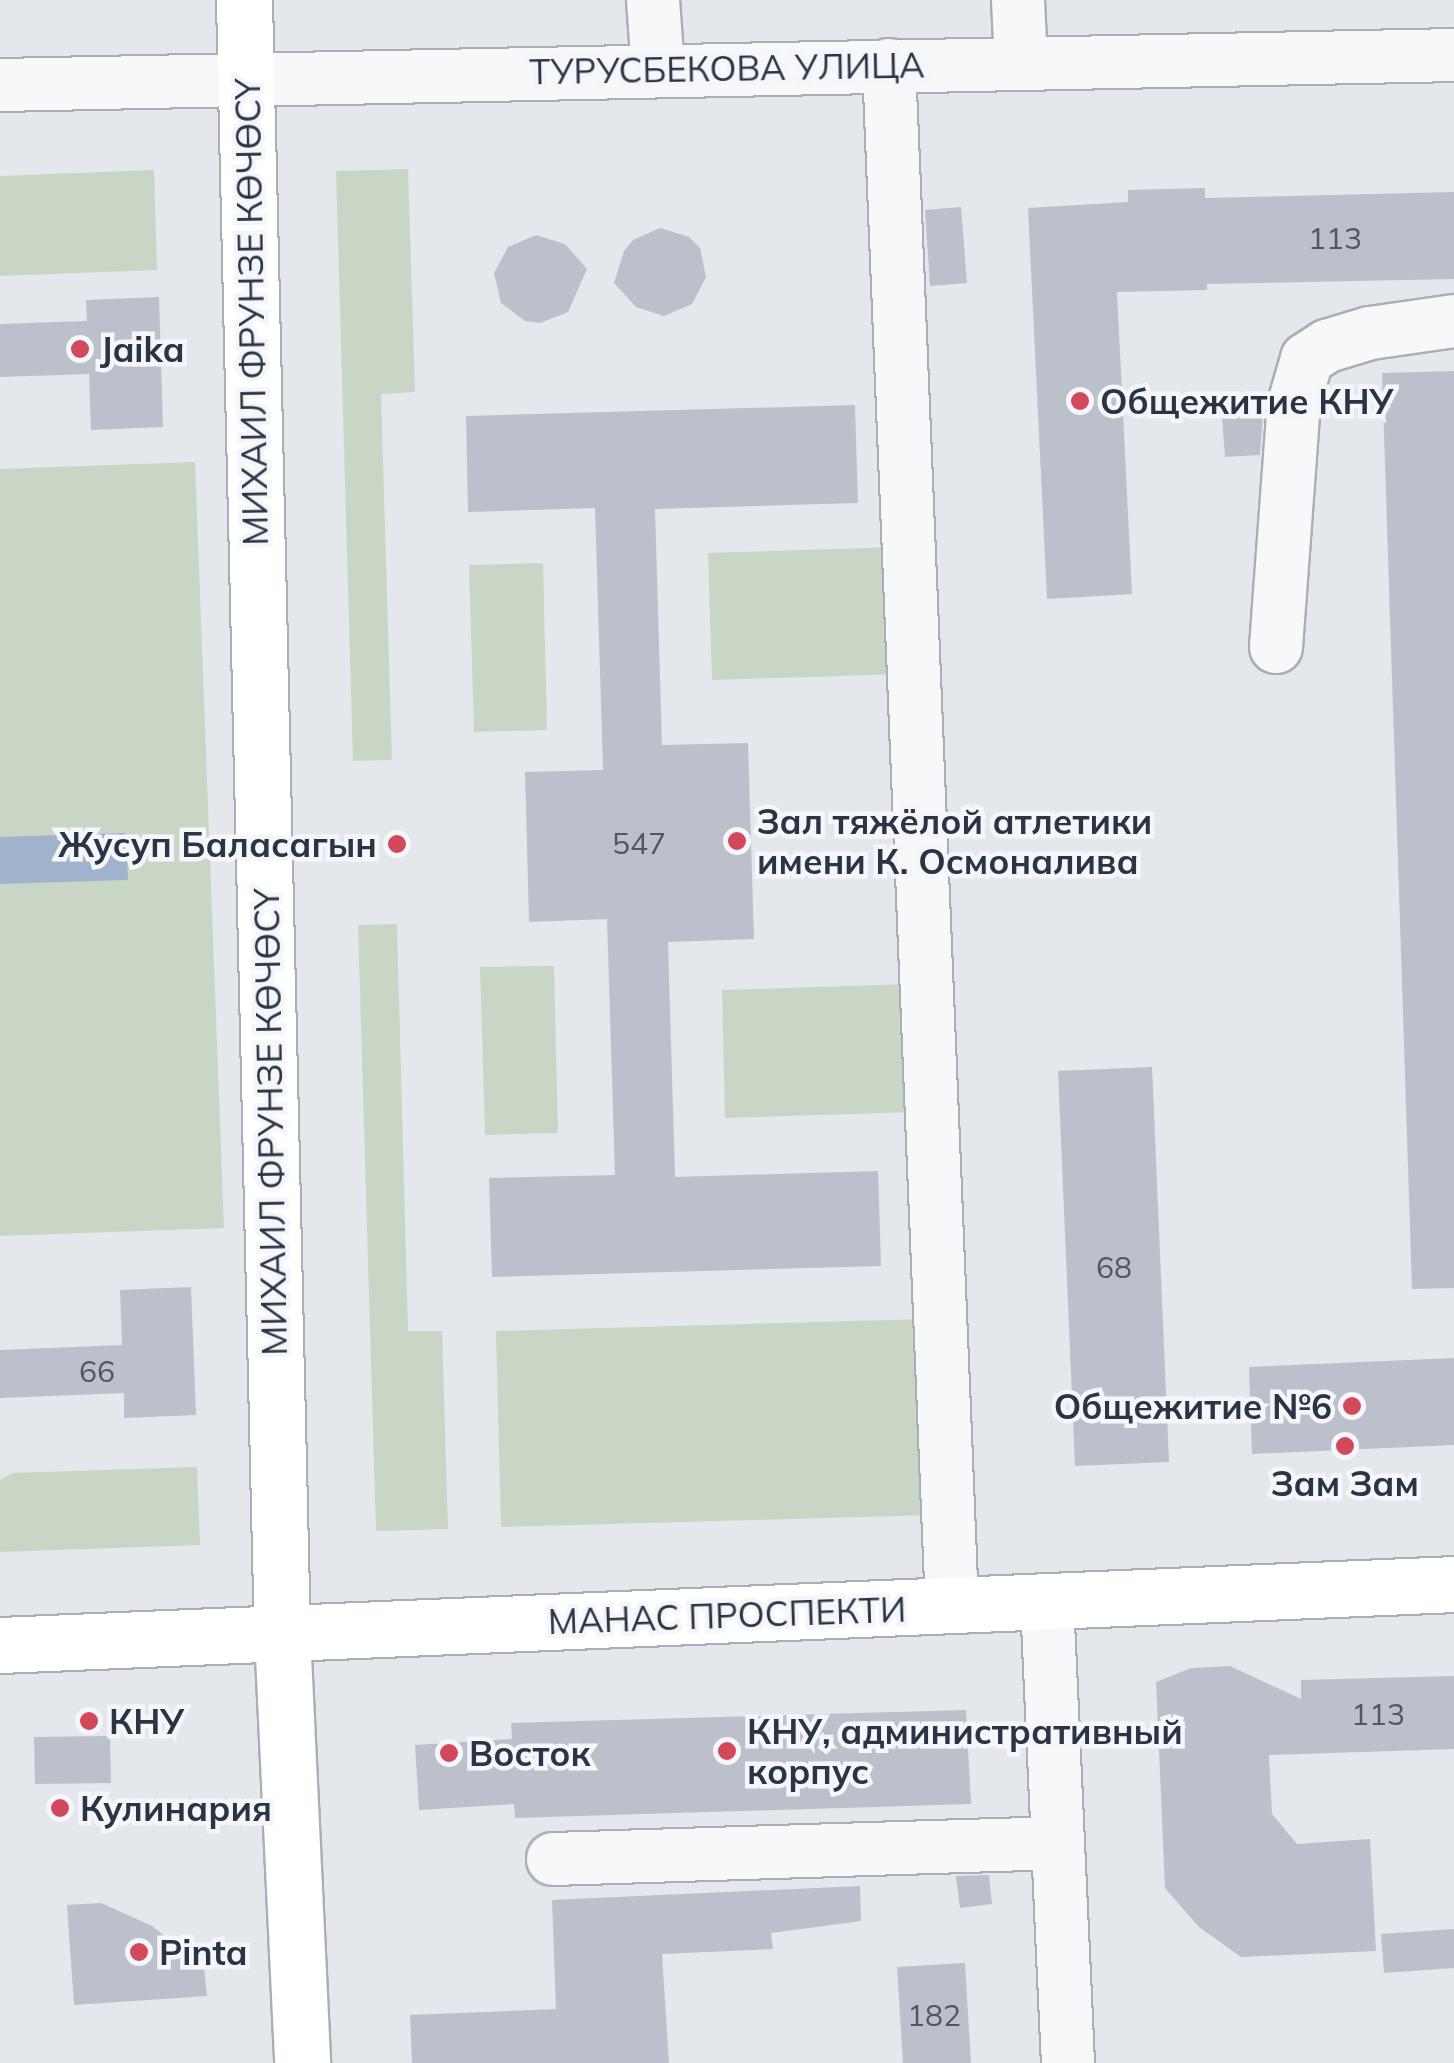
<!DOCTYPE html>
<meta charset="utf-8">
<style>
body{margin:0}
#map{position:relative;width:1454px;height:2063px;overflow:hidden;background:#e4e7ec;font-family:Mulish,sans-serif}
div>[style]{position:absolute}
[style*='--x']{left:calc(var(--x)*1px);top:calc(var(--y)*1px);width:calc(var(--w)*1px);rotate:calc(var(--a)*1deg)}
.green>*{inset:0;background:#c9d6c5}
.water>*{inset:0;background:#9fb4cc}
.building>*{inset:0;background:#bbc0ca}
.roads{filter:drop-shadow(2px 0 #a9aeb7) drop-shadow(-2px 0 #a9aeb7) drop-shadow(0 2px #a9aeb7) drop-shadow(0 -2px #a9aeb7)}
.minor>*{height:52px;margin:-26px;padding:0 26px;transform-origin:26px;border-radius:26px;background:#f7f8fa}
.major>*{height:55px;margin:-27.5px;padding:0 27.5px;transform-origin:27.5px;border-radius:27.5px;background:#fff}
.dots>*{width:28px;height:28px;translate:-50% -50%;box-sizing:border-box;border:5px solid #f4f6f9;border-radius:50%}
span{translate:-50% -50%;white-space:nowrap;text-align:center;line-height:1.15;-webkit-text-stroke:9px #f4f6f9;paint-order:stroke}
.number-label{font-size:30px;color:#4f5766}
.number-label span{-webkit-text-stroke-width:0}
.street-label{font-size:35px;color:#2b3445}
.poi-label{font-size:35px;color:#2b3445;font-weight:700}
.left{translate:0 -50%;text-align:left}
.right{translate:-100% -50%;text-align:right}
</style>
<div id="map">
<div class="green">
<i style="clip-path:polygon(408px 169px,415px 392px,381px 394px,392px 760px,353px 761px,336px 171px)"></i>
<i style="clip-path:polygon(154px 170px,157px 270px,0 276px,0 176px)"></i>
<i style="clip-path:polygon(195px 462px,224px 1228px,0 1236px,0 469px)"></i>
<i style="clip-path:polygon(899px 547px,903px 674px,712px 680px,708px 553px)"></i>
<i style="clip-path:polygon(543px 563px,547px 730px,474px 732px,469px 565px)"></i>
<i style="clip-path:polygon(397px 924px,408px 1331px,442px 1331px,448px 1529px,376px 1531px,358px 925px)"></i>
<i style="clip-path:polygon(554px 966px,558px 1133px,485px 1135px,480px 967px)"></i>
<i style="clip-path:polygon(912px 984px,916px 1112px,725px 1118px,722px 990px)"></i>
<i style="clip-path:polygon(926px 1319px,932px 1515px,501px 1527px,496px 1331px)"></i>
<i style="clip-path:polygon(197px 1467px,200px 1545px,0 1552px,0 1480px,12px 1473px)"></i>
</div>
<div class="water">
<i style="clip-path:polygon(126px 833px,128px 880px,0 884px,0 837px)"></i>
</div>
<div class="building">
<i style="clip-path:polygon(1205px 188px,1205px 198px,1454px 192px,1454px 279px,1207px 284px,1207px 290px,1117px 292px,1132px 594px,1047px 599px,1028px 208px,1128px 202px,1128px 190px)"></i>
<i style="clip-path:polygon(961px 207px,967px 283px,930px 286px,925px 210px)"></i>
<i style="clip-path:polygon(660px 228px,689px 237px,700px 248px,706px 277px,692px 304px,664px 316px,636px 307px,614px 283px,624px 251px,633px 240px)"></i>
<i style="clip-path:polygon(536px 235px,565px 244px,587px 269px,568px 312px,540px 323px,525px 321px,501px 303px,494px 273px,508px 247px)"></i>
<i style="clip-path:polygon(159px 297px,163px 427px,91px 430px,89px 374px,0 377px,0 324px,87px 321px,86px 300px)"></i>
<i style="clip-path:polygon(1454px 371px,1454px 1288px,1412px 1289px,1382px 373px)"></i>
<i style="clip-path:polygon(855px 405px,858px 503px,655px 509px,662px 745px,748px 743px,754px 939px,668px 942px,675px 1177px,878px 1171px,881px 1266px,492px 1277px,489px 1178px,615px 1175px,607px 919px,529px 922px,527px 845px,525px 772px,603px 770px,595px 508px,468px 512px,466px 416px)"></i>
<i style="clip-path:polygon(1263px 415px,1260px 455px,1225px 457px,1222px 417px)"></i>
<i style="clip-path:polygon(1152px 1067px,1169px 1462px,1075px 1466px,1058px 1071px)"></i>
<i style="clip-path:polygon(191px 1287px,196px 1415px,124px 1418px,124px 1393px,0 1398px,0 1350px,122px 1345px,120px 1290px)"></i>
<i style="clip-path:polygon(1454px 1358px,1454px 1445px,1252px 1454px,1249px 1367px)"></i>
<i style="clip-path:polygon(1230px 1666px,1301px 1699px,1301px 1680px,1454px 1676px,1454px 1749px,1269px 1755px,1272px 1814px,1297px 1844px,1370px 1839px,1376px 1951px,1241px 1957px,1199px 1927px,1165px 1888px,1156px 1682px,1191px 1668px)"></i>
<i style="clip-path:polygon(966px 1710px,971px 1804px,515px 1818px,514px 1804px,419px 1810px,415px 1745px,512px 1739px,511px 1723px)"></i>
<i style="clip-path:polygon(110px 1736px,111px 1783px,35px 1784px,34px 1737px)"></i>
<i style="clip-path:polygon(989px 1875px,992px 1904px,960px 1908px,956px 1876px)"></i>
<i style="clip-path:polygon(860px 1886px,861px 1921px,771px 1933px,773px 1949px,662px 1954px,669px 2063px,412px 2063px,410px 2015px,556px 2009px,552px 1900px)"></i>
<i style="clip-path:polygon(101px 1903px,152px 1926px,204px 1968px,207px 1996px,74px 2005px,67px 1905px)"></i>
<i style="clip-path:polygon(1454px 1929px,1454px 1968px,1384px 1973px,1381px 1934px)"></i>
<i style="clip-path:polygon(965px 1963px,971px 2063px,903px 2063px,897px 1967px)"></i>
</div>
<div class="roads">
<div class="minor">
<i style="--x:653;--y:0;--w:70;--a:85.9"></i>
<i style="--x:1018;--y:0;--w:63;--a:87.3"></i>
<i style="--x:889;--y:65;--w:1541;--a:87.66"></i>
<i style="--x:0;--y:85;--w:1454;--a:-1.18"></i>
<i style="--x:1276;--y:647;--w:244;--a:-85.8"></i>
<i style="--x:1294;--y:404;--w:47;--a:-73.9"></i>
<i style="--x:1307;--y:359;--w:24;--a:-33"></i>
<i style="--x:1327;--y:346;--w:45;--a:-16.8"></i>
<i style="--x:1370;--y:333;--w:85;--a:-8.1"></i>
<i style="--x:1047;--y:1601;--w:462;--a:87.4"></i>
<i style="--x:553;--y:1859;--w:505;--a:-1.81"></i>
</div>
<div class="major">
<i style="--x:244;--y:0;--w:1634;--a:88.67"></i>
<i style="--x:282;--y:1634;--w:429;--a:87.3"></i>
<i style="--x:0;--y:1645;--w:1455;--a:-2.4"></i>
</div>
</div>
<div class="dots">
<i style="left:80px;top:349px;background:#d1495b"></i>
<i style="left:1080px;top:401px;background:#d1495b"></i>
<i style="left:737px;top:841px;background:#d1495b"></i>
<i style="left:397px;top:844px;background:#d1495b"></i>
<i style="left:1352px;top:1406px;background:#d1495b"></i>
<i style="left:1345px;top:1446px;background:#d1495b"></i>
<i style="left:89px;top:1721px;background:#d1495b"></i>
<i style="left:727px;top:1751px;background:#d1495b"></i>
<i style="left:449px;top:1753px;background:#d1495b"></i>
<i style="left:60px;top:1808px;background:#d1495b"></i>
<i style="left:139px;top:1952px;background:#d1495b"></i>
</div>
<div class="number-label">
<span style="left:1335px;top:238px">113</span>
<span style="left:639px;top:843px">547</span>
<span style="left:1114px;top:1267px">68</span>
<span style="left:97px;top:1371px">66</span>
<span style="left:1378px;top:1714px">113</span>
<span style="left:934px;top:2015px">182</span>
</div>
<div class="street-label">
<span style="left:727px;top:68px;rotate:-1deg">ТУРУСБЕКОВА УЛИЦА</span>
<span style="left:251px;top:312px;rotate:-91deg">МИХАИЛ ФРУНЗЕ КӨЧӨСҮ</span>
<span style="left:270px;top:1122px;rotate:-91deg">МИХАИЛ ФРУНЗЕ КӨЧӨСҮ</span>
<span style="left:727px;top:1615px;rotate:-2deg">МАНАС ПРОСПЕКТИ</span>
</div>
<div class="poi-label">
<span class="left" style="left:100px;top:349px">Jaika</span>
<span class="left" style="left:1100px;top:401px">Общежитие КНУ</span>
<span class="left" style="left:757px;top:841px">Зал тяжёлой атлетики<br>имени К. Осмоналива</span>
<span class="right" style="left:377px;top:844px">Жусуп Баласагын</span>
<span class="right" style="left:1332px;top:1406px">Общежитие №6</span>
<span style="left:1345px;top:1483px">Зам Зам</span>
<span class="left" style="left:109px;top:1721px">КНУ</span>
<span class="left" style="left:747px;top:1751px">КНУ, административный<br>корпус</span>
<span class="left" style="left:469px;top:1753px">Восток</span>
<span class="left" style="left:80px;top:1808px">Кулинария</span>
<span class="left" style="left:159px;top:1952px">Pinta</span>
</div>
</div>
